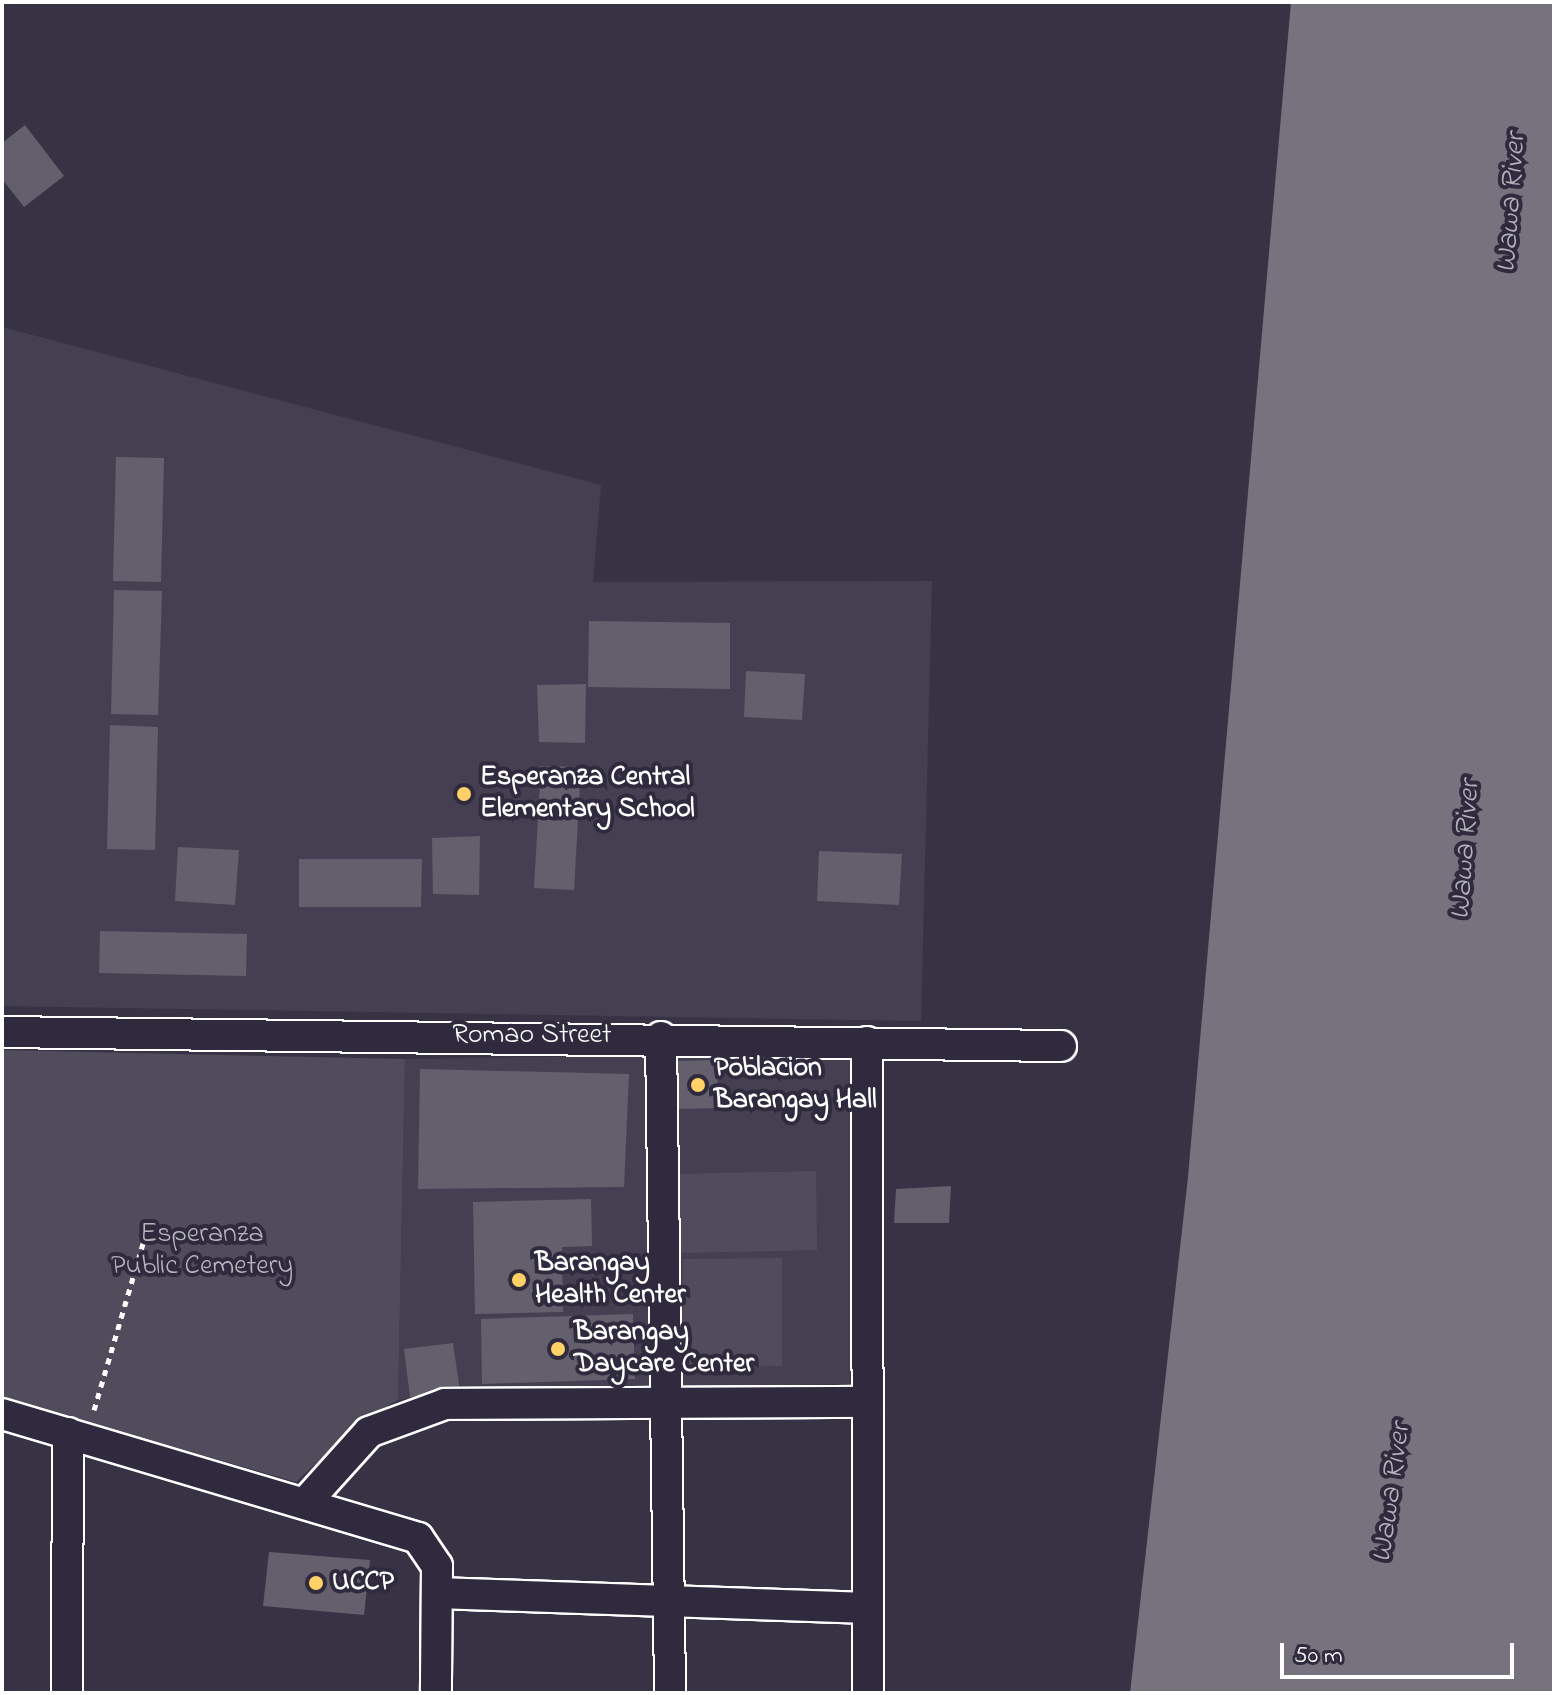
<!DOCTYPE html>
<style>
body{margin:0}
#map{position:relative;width:1556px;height:1695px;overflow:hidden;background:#373345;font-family:"Indie Flower",sans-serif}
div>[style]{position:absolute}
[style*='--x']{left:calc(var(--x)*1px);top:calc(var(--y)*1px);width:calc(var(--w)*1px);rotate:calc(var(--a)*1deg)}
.built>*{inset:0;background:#444051}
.green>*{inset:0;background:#514c5c}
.water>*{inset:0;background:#76737f}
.building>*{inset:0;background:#635f6d}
.path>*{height:5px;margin-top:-2.5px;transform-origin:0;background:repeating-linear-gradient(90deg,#fff 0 6px,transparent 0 12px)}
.roads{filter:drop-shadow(2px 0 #fff) drop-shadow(-2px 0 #fff) drop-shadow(0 2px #fff) drop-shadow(0 -2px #fff)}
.minor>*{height:30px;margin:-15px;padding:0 15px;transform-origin:15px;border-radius:15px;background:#2f2a3d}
.dots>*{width:22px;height:22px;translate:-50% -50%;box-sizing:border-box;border:4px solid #2f2a3d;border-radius:50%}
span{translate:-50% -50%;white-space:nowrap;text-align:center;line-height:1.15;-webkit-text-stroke:8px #2f2a3d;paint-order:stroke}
.poi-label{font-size:28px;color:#fff;font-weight:700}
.left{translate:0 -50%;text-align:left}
.street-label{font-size:28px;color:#fff}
.park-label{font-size:28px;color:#b9b7be}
.water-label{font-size:30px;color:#b4b2b9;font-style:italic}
.frame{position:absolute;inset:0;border:4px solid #fff;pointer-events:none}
.scale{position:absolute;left:1280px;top:1643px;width:234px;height:36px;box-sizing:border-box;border:4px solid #fff;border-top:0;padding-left:10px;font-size:24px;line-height:28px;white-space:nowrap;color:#fff;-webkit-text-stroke:6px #2f2a3d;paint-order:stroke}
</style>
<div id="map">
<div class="built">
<i style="clip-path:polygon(2px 327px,601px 485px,593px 582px,932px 581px,921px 1021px,2px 1006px)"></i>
<i style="clip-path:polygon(850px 1053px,850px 1384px,483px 1390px,398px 1400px,405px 1059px)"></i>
</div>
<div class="green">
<i style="clip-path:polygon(2px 1050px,405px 1059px,398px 1400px,362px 1420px,296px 1482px,2px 1398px)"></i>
<i style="clip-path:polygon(816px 1171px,817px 1250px,678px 1253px,676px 1174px)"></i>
<i style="clip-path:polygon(782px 1258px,782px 1366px,682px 1367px,683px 1259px)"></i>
</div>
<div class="water">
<i style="clip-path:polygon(1291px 2px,1554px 2px,1554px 1693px,1130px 1693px,1188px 1177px)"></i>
</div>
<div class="building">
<i style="clip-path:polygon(25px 125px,64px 176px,24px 207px,2px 179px,2px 143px)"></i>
<i style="clip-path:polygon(116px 457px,164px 458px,161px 582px,113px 581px)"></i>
<i style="clip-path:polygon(114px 590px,162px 591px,158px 715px,111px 714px)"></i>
<i style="clip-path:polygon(589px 621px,730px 623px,730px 689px,588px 687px)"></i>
<i style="clip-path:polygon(746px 671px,805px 674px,802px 720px,744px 717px)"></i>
<i style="clip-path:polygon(586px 684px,585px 743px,539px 742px,537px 685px)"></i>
<i style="clip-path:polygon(110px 725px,158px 727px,155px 850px,107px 849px)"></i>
<i style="clip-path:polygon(541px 766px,581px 767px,574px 890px,534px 888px)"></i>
<i style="clip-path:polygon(480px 836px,479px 895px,433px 894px,432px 838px)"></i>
<i style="clip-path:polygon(178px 847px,239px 850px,235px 905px,175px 901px)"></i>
<i style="clip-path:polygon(819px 851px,902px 854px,899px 905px,817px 901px)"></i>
<i style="clip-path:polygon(299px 859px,422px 859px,421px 907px,299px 907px)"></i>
<i style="clip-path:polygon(100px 931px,247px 934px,246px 976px,99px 973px)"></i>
<i style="clip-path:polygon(717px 1060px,718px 1108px,679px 1109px,678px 1061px)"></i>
<i style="clip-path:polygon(420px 1069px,629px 1074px,624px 1187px,418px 1189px)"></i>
<i style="clip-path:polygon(951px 1186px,949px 1223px,894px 1223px,896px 1189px)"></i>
<i style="clip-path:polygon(591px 1199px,592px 1246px,562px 1247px,563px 1312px,475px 1314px,473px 1202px)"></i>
<i style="clip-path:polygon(633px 1314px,635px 1379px,482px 1384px,481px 1319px)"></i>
<i style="clip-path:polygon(453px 1343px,460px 1391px,410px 1397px,404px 1349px)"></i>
<i style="clip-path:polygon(269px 1552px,370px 1560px,364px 1615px,263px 1606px)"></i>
</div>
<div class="path">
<i style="--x:94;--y:1410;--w:192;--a:-73.6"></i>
</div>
<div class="roads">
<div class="minor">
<i style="--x:2;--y:1032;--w:1059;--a:0.76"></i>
<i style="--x:661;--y:1037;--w:656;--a:89.21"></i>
<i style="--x:867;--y:1042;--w:651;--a:89.91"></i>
<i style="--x:2;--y:1414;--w:434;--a:16.6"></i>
<i style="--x:418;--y:1538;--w:34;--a:56"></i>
<i style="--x:437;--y:1566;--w:127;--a:90.5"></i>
<i style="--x:306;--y:1502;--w:94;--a:-48"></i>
<i style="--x:369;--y:1432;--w:81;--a:-20.2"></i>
<i style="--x:445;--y:1404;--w:423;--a:-0.3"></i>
<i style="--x:438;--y:1593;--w:430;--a:2"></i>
<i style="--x:67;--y:1693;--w:260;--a:-89.8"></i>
</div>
</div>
<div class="dots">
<i style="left:464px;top:794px;background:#ffd166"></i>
<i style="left:698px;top:1085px;background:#ffd166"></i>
<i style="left:519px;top:1280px;background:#ffd166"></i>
<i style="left:558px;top:1349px;background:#ffd166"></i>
<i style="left:316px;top:1583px;background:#ffd166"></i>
</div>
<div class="poi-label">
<span class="left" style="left:480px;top:794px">Esperanza Central<br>Elementary School</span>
<span class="left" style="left:714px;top:1085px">Poblacion<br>Barangay Hall</span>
<span class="left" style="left:535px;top:1280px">Barangay<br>Health Center</span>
<span class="left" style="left:574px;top:1349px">Barangay<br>Daycare Center</span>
<span class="left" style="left:332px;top:1583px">UCCP</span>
</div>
<div class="street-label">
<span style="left:532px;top:1036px">Romao Street</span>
</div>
<div class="park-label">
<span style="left:202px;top:1251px">Esperanza<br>Public Cemetery</span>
</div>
<div class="water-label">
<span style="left:1512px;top:203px;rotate:-86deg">Wawa River</span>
<span style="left:1466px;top:850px;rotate:-86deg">Wawa River</span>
<span style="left:1392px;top:1493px;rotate:-82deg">Wawa River</span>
</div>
<div class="frame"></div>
<div class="scale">50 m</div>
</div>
